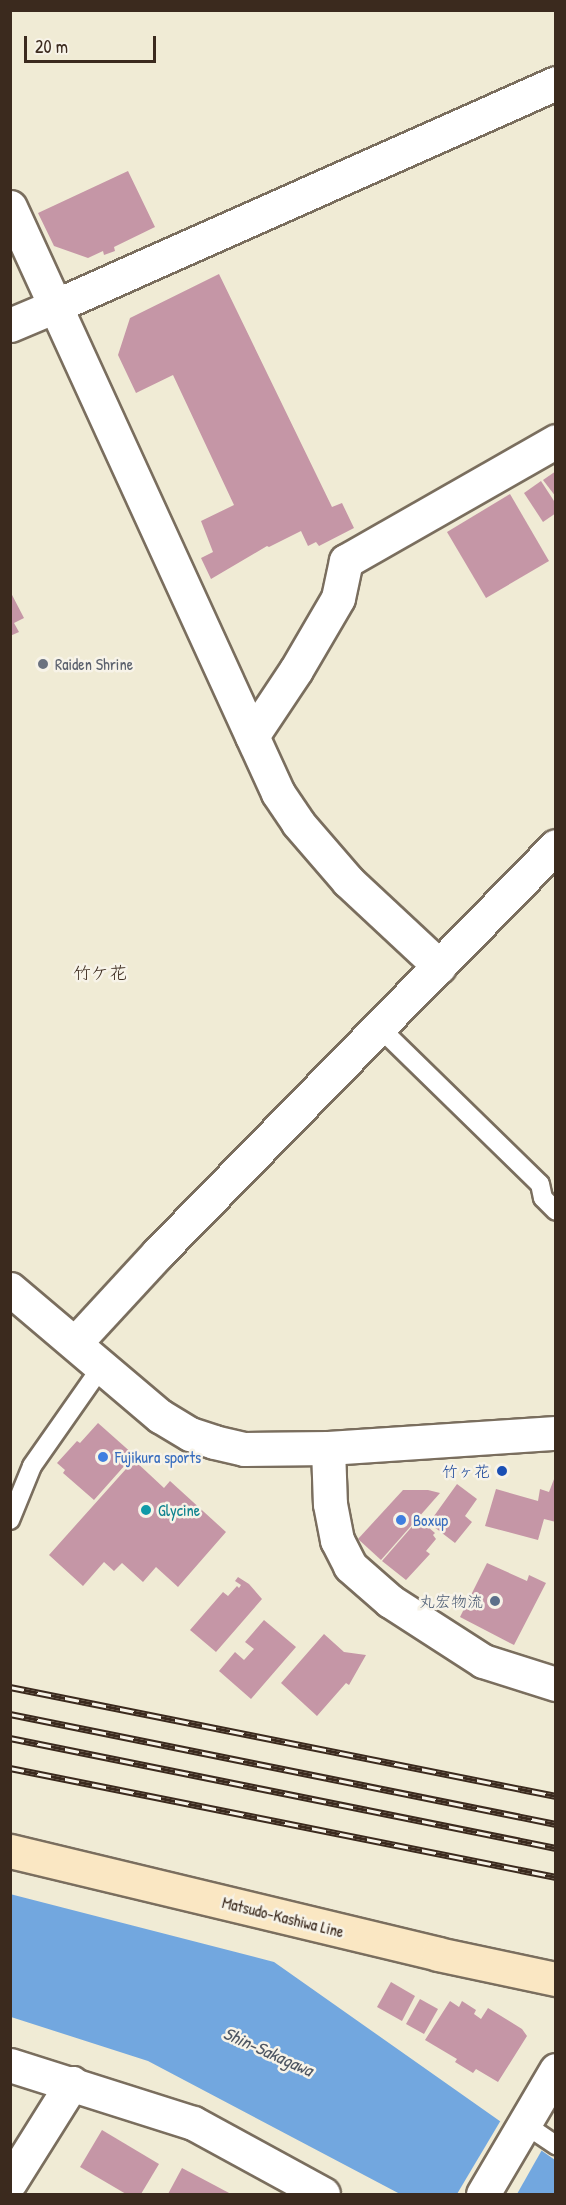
<!DOCTYPE html>
<meta charset="utf-8">
<style>
body{margin:0}
#map{position:relative;width:566px;height:2205px;overflow:hidden;background:#f0ebd5;font-family:"Patrick Hand","Klee One",sans-serif}
div>[style]{position:absolute}
[style*='--x']{left:calc(var(--x)*1px);top:calc(var(--y)*1px);width:calc(var(--w)*1px);rotate:calc(var(--a)*1deg)}
.water>*{inset:0;background:#72a7df}
.pier>*{inset:0;background:#f0ebd5}
.building>*{inset:0;background:#c596a6}
.roads{filter:drop-shadow(2px 0 #7a6e5e) drop-shadow(-2px 0 #7a6e5e) drop-shadow(0 2px #7a6e5e) drop-shadow(0 -2px #7a6e5e)}
.service>*{height:18px;margin:-9px;padding:0 9px;transform-origin:9px;border-radius:9px;background:#fff}
.minor>*{height:33px;margin:-16.5px;padding:0 16.5px;transform-origin:16.5px;border-radius:16.5px;background:#fff}
.tertiary>*{height:33px;margin:-16.5px;padding:0 16.5px;transform-origin:16.5px;border-radius:16.5px;background:#fff}
.secondary>*{height:33px;margin:-16.5px;padding:0 16.5px;transform-origin:16.5px;border-radius:16.5px;background:#fae7c3}
.rail>*{height:7px;margin-top:-3.5px;transform-origin:0;background:repeating-linear-gradient(90deg,#f7f3e8 0 14px,#3b2a1e 0 28px);box-sizing:border-box;border-block:2px solid #3b2a1e}
.dots>*{width:16px;height:16px;translate:-50% -50%;box-sizing:border-box;border:3px solid #f7f3e8;border-radius:50%}
span{translate:-50% -50%;white-space:nowrap;text-align:center;line-height:1.15;-webkit-text-stroke:5px #f7f3e8;paint-order:stroke}
.worship-label{font-size:16px;color:#5b616d}
.left{translate:0 -50%;text-align:left}
.shop-label{font-size:16px;color:#366cbe}
.transit-label{font-size:16px;color:#164399}
.right{translate:-100% -50%;text-align:right}
.culture-label{font-size:16px;color:#0d838f}
.service-label{font-size:16px;color:#4e5e75}
.street-label{font-size:16px;color:#3b2a1e}
.neighbourhood-label{font-size:18px;color:#3b2a1e}
.water-label{font-size:18px;color:#4e5662;font-style:italic}
.frame{position:absolute;inset:0;border:12px solid #3b2a1e;pointer-events:none}
.scale{position:absolute;left:24px;top:36px;width:132px;height:27px;box-sizing:border-box;border:3px solid #3b2a1e;border-top:0;padding-left:8px;font-size:18px;line-height:21px;white-space:nowrap;color:#3b2a1e;-webkit-text-stroke:4px #f7f3e8;paint-order:stroke}
</style>
<div id="map">
<div class="water">
<i style="clip-path:polygon(10px 1894px,274px 1962px,555px 2160px,555px 2194px,400px 2194px,148px 2061px,11px 2017px)"></i>
</div>
<div class="pier">
<i style="clip-path:polygon(501px 2120px,543px 2148px,517px 2194px,457px 2194px)"></i>
</div>
<div class="building">
<i style="clip-path:polygon(128px 171px,155px 227px,114px 247px,115px 251px,104px 255px,103px 251px,88px 258px,54px 246px,38px 213px)"></i>
<i style="clip-path:polygon(219px 274px,332px 507px,342px 503px,354px 528px,319px 546px,316px 542px,308px 546px,301px 531px,269px 547px,267px 546px,211px 579px,201px 558px,213px 552px,201px 521px,234px 505px,173px 375px,136px 393px,118px 355px,130px 318px)"></i>
<i style="clip-path:polygon(556px 471px,556px 497px,543px 480px)"></i>
<i style="clip-path:polygon(541px 481px,556px 504px,556px 513px,543px 522px,524px 493px)"></i>
<i style="clip-path:polygon(510px 494px,549px 561px,486px 598px,447px 532px)"></i>
<i style="clip-path:polygon(10px 591px,24px 618px,14px 623px,19px 632px,10px 636px)"></i>
<i style="clip-path:polygon(98px 1423px,134px 1455px,94px 1500px,63px 1473px,65px 1470px,57px 1463px,77px 1441px,80px 1443px)"></i>
<i style="clip-path:polygon(134px 1460px,164px 1488px,170px 1481px,226px 1532px,178px 1587px,156px 1567px,143px 1582px,122px 1563px,114px 1571px,104px 1562px,83px 1586px,49px 1555px)"></i>
<i style="clip-path:polygon(556px 1474px,556px 1522px,544px 1519px,538px 1540px,485px 1526px,496px 1489px,538px 1501px,540px 1489px,549px 1492px)"></i>
<i style="clip-path:polygon(457px 1484px,477px 1499px,465px 1516px,472px 1522px,455px 1543px,429px 1523px)"></i>
<i style="clip-path:polygon(403px 1490px,428px 1490px,440px 1493px,381px 1560px,358px 1539px)"></i>
<i style="clip-path:polygon(421px 1521px,435px 1533px,433px 1535px,436px 1539px,426px 1551px,430px 1554px,406px 1580px,382px 1561px,416px 1522px,418px 1524px)"></i>
<i style="clip-path:polygon(487px 1563px,527px 1581px,529px 1575px,546px 1583px,514px 1645px,460px 1617px)"></i>
<i style="clip-path:polygon(238px 1577px,249px 1584px,262px 1599px,216px 1652px,190px 1630px,223px 1592px,228px 1596px,237px 1586px,239px 1588px,241px 1585px,235px 1581px)"></i>
<i style="clip-path:polygon(264px 1620px,296px 1647px,251px 1699px,219px 1671px,235px 1652px,244px 1660px,254px 1649px,245px 1642px)"></i>
<i style="clip-path:polygon(324px 1634px,344px 1652px,366px 1655px,349px 1685px,346px 1683px,317px 1716px,281px 1683px)"></i>
<i style="clip-path:polygon(391px 1982px,415px 1996px,402px 2021px,377px 2007px)"></i>
<i style="clip-path:polygon(420px 1999px,438px 2009px,424px 2034px,406px 2024px)"></i>
<i style="clip-path:polygon(450px 2001px,459px 2007px,462px 2001px,476px 2010px,474px 2014px,481px 2019px,488px 2008px,522px 2029px,527px 2036px,498px 2082px,476px 2069px,473px 2073px,455px 2062px,457px 2059px,425px 2040px)"></i>
<i style="clip-path:polygon(102px 2130px,159px 2164px,141px 2194px,126px 2194px,80px 2167px)"></i>
<i style="clip-path:polygon(182px 2168px,231px 2194px,168px 2194px)"></i>
</div>
<div class="roads">
<div class="service">
<i style="--x:380;--y:1028;--w:223;--a:44.3"></i>
<i style="--x:540;--y:1184;--w:14;--a:78"></i>
<i style="--x:543;--y:1198;--w:18;--a:45"></i>
<i style="--x:10;--y:1520;--w:58;--a:-67.8"></i>
<i style="--x:32;--y:1466;--w:122;--a:-55"></i>
<i style="--x:523;--y:2123;--w:40;--a:34"></i>
</div>
<div class="minor">
<i style="--x:10;--y:207;--w:644;--a:65.42"></i>
<i style="--x:278;--y:793;--w:36;--a:56"></i>
<i style="--x:298;--y:823;--w:77;--a:49.2"></i>
<i style="--x:348;--y:881;--w:125;--a:43"></i>
<i style="--x:10;--y:325;--w:49;--a:-22.9"></i>
<i style="--x:252;--y:736;--w:79;--a:-56.3"></i>
<i style="--x:296;--y:670;--w:83;--a:-59.7"></i>
<i style="--x:338;--y:598;--w:38;--a:-78"></i>
<i style="--x:346;--y:561;--w:242;--a:-29.7"></i>
<i style="--x:75;--y:1343;--w:122;--a:-47.3"></i>
<i style="--x:158;--y:1253;--w:569;--a:-45.64"></i>
<i style="--x:328;--y:1448;--w:56;--a:88"></i>
<i style="--x:330;--y:1504;--w:37;--a:79"></i>
<i style="--x:337;--y:1540;--w:29;--a:63"></i>
<i style="--x:350;--y:1566;--w:53;--a:41.2"></i>
<i style="--x:390;--y:1601;--w:111;--a:32.8"></i>
<i style="--x:483;--y:1661;--w:77;--a:17.5"></i>
<i style="--x:10;--y:2065;--w:192;--a:17.6"></i>
<i style="--x:193;--y:2123;--w:148;--a:28.6"></i>
<i style="--x:483;--y:2194;--w:144;--a:-59.5"></i>
</div>
<div class="tertiary">
<i style="--x:55;--y:306;--w:548;--a:-23.99"></i>
<i style="--x:10;--y:1289;--w:197;--a:40.3"></i>
<i style="--x:160;--y:1416;--w:35;--a:31"></i>
<i style="--x:190;--y:1434;--w:25;--a:18"></i>
<i style="--x:214;--y:1442;--w:31;--a:13"></i>
<i style="--x:244;--y:1449;--w:84;--a:-0.7"></i>
<i style="--x:328;--y:1448;--w:228;--a:-3.8"></i>
<i style="--x:10;--y:2182;--w:117;--a:-57.9"></i>
</div>
<div class="secondary">
<i style="--x:10;--y:1851;--w:440;--a:13.5"></i>
<i style="--x:438;--y:1954;--w:121;--a:12"></i>
</div>
</div>
<div class="rail">
<i style="--x:10;--y:1687;--w:557;--a:11.29"></i>
<i style="--x:10;--y:1714;--w:557;--a:11.39"></i>
<i style="--x:10;--y:1738;--w:557;--a:11.39"></i>
<i style="--x:10;--y:1768;--w:557;--a:11.29"></i>
</div>
<div class="dots">
<i style="left:43px;top:664px;background:#6b7280"></i>
<i style="left:103px;top:1457px;background:#3f7fe0"></i>
<i style="left:502px;top:1471px;background:#1a4fb4"></i>
<i style="left:146px;top:1510px;background:#0f9aa8"></i>
<i style="left:401px;top:1520px;background:#3f7fe0"></i>
<i style="left:495px;top:1601px;background:#5c6f8a"></i>
</div>
<div class="worship-label">
<span class="left" style="left:55px;top:664px">Raiden Shrine</span>
</div>
<div class="shop-label">
<span class="left" style="left:115px;top:1457px">Fujikura sports</span>
<span class="left" style="left:413px;top:1520px">Boxup</span>
</div>
<div class="transit-label">
<span class="right" style="left:490px;top:1471px">竹ヶ花</span>
</div>
<div class="culture-label">
<span class="left" style="left:158px;top:1510px">Glycine</span>
</div>
<div class="service-label">
<span class="right" style="left:483px;top:1601px">丸宏物流</span>
</div>
<div class="street-label">
<span style="left:283px;top:1917px;rotate:14deg">Matsudo-Kashiwa Line</span>
</div>
<div class="neighbourhood-label">
<span style="left:100px;top:973px">竹ケ花</span>
</div>
<div class="water-label">
<span style="left:268px;top:2052px;rotate:24deg">Shin-Sakagawa</span>
</div>
<div class="frame"></div>
<div class="scale">20 m</div>
</div>
